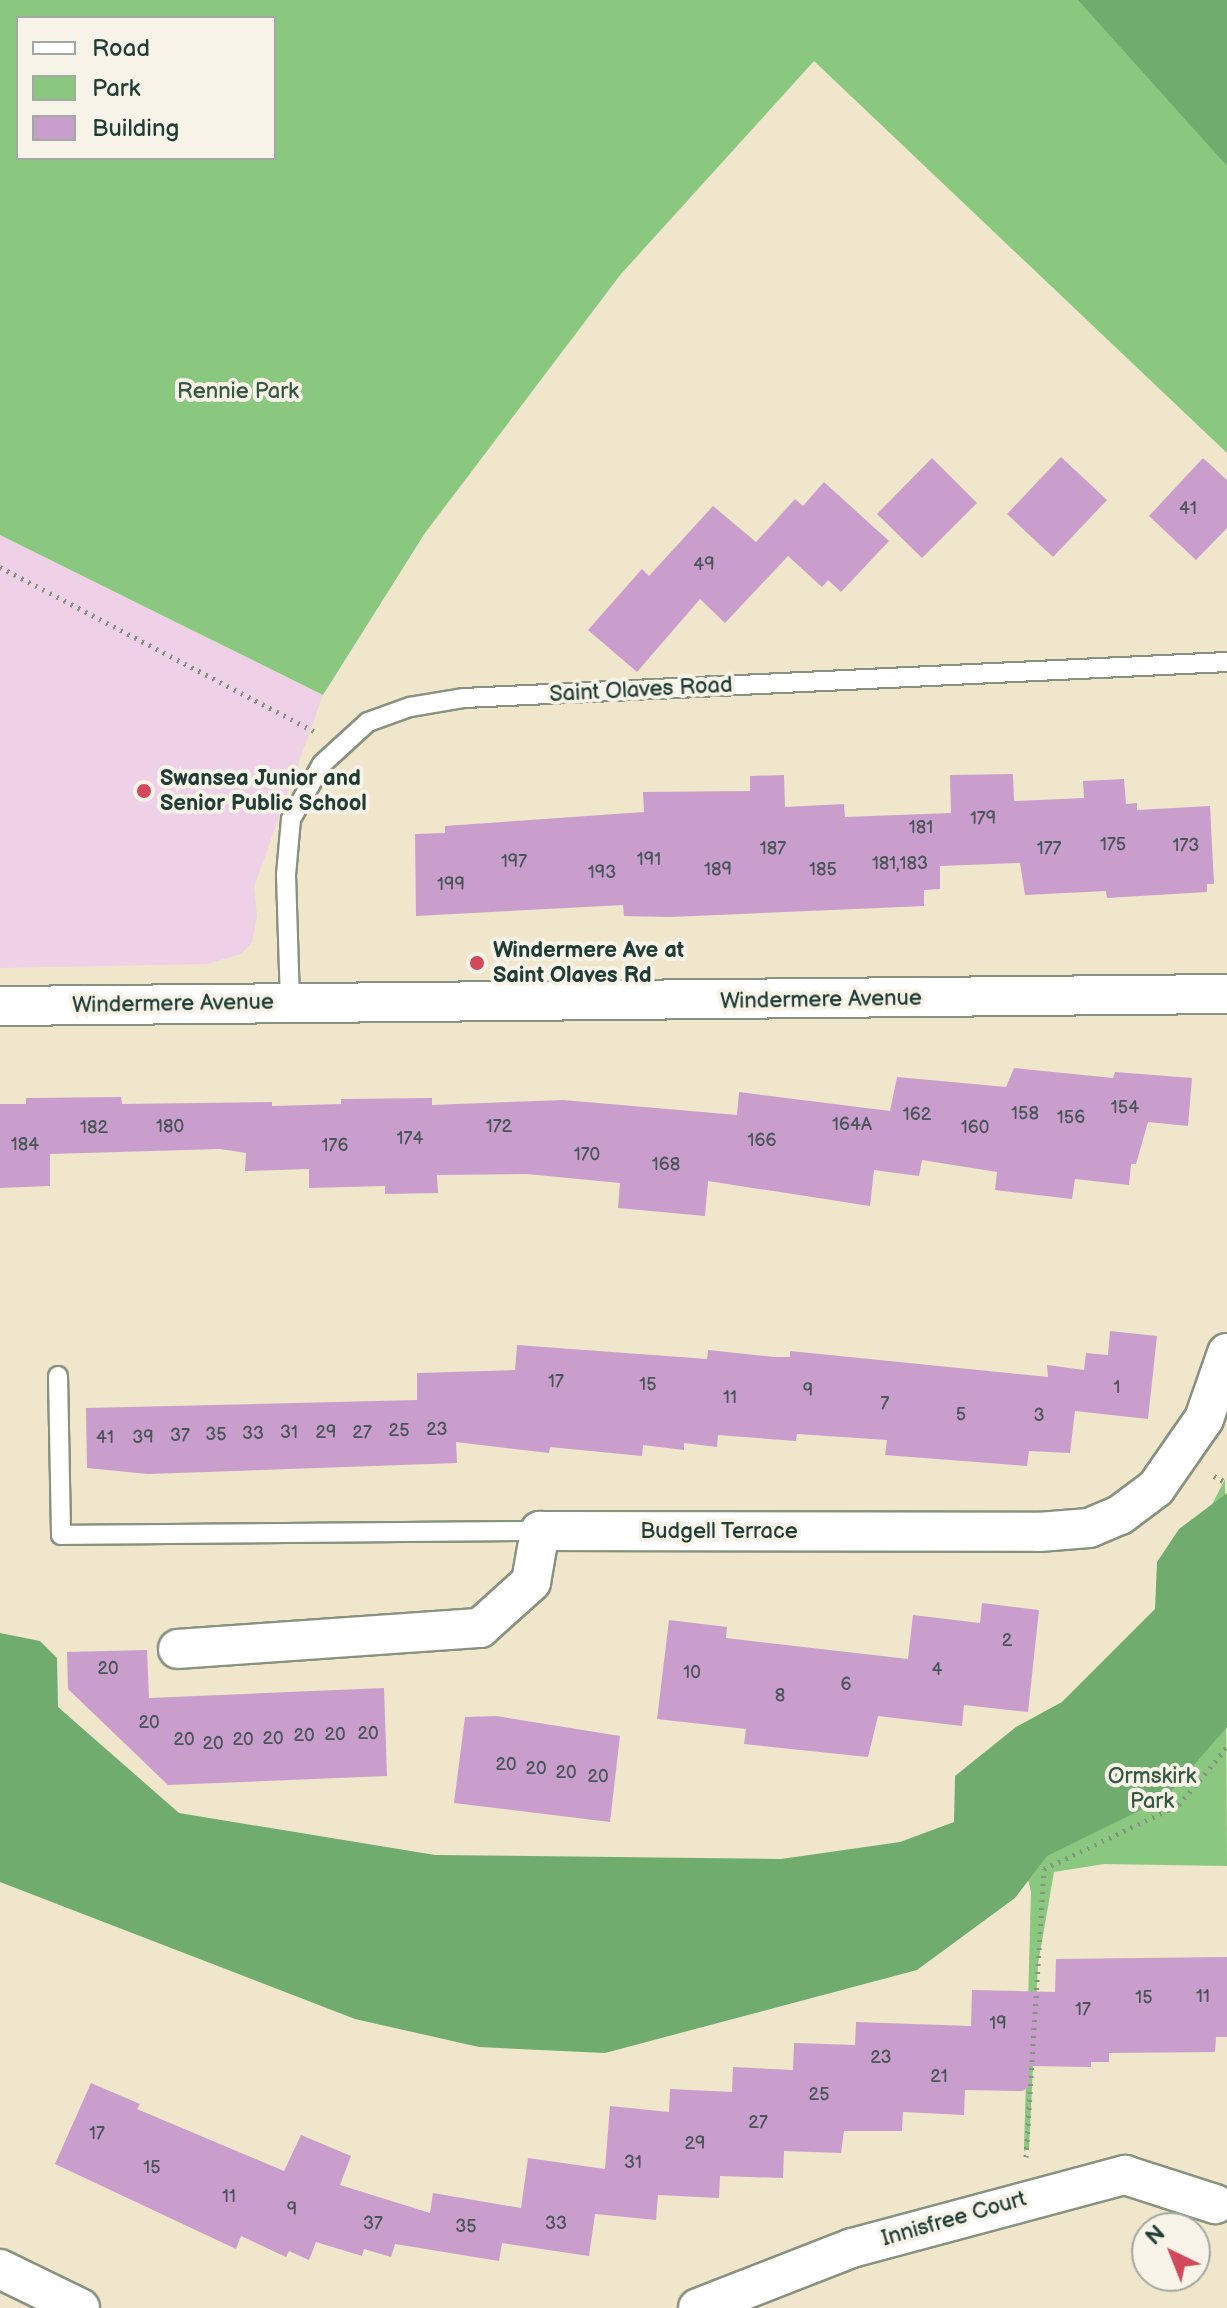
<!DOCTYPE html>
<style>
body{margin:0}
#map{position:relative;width:1227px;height:2308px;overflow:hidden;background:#f0e6cb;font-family:"Balsamiq Sans",sans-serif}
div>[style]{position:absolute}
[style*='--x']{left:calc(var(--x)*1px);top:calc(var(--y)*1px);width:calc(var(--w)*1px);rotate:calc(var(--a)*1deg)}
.built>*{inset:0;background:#eed0e7}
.green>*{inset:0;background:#8ac87f}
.forest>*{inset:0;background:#6fac6e}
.building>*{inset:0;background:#c99ecc}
.path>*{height:5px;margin-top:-2.5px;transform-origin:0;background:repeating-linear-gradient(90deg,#889280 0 2px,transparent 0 8px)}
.roads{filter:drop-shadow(2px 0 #889280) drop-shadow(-2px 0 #889280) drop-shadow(0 2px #889280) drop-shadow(0 -2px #889280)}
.service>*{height:18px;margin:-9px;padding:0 9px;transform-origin:9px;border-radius:9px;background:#fff}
.minor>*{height:38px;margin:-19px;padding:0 19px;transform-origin:19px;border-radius:19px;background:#fff}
.dots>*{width:22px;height:22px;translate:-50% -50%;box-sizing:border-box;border:4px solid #f7f3e8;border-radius:50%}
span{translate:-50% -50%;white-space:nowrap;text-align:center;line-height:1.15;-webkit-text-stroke:8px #f7f3e8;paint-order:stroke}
.number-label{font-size:18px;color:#4a555a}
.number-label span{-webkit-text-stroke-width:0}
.park-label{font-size:22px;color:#345943}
.street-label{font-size:22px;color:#1f3d34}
.poi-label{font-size:22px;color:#1f3d34;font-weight:700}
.left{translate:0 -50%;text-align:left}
.legend{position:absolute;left:16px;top:16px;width:260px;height:144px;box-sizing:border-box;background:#f7f3e8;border:2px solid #a1aaa0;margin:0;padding:10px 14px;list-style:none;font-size:24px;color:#1f3d34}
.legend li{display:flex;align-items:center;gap:16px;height:40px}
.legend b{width:40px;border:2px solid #a1aaa0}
.north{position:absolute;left:1131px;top:2212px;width:80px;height:80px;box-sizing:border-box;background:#f7f3e8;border:2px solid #a1aaa0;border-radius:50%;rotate:317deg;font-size:22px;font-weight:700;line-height:32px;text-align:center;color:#1f3d34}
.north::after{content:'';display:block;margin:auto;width:28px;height:36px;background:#d1495b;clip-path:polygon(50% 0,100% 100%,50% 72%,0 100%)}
</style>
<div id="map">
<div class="built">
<i style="clip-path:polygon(0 535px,323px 695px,254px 887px,257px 917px,252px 942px,241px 954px,207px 964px,0 968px)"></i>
</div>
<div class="green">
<i style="clip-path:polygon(evenodd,0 0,1227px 0,1227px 453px,814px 61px,621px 274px,425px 533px,323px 695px,0 535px,0 0,18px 18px,274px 18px,274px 158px,18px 158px,18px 18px)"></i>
<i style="clip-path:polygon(1225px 1479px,1227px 1866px,1104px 1864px,1054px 1872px,1038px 1964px,1029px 2149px,1024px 2151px,1031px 1892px,1026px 1871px)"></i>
</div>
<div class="forest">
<i style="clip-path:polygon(1078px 0,1227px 0,1227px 166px)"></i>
<i style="clip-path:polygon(1227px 1493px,1227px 1727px,1165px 1798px,1047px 1856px,1015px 1898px,917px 1970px,605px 2053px,479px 2047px,355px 2019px,0 1882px,0 1633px,40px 1641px,57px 1658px,58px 1707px,179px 1813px,435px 1855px,781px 1859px,900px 1842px,954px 1822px,955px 1776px,1016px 1727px,1062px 1702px,1155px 1609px,1157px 1562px,1179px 1529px)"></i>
</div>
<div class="building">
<i style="clip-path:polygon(1061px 457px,1107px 500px,1053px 557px,1007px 514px)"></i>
<i style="clip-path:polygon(932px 458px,977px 503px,922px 558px,877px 514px)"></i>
<i style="clip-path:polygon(1203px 458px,1227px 480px,1227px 528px,1196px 560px,1149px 516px)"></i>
<i style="clip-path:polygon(824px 482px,889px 541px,841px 592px,828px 580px,822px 587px,788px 556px,725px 623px,700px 599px,637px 672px,588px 630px,642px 569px,649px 576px,713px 506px,756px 542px,795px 499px,803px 506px)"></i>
<i style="clip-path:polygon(1013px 774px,1014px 801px,1084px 798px,1083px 781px,1124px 779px,1126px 804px,1137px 803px,1137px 810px,1210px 806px,1214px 884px,1207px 884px,1207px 892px,1107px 898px,1106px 891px,1025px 895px,1020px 863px,940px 866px,940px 889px,924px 890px,924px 906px,670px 917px,624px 916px,623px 905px,416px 916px,415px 834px,445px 833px,445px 826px,644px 812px,643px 792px,750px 791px,750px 776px,784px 775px,785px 807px,844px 804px,845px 817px,951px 813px,950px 775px)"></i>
<i style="clip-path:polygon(1014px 1068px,1113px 1078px,1115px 1072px,1192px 1078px,1188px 1126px,1148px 1122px,1136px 1164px,1131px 1164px,1129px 1185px,1075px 1179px,1072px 1199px,995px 1190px,997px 1172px,922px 1160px,919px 1176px,874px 1170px,870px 1206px,708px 1181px,705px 1216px,618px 1208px,620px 1183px,527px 1174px,437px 1175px,438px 1193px,385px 1194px,385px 1186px,309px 1188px,309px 1169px,245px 1171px,246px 1153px,220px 1149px,50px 1154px,50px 1186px,0 1188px,0 1104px,26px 1104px,26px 1098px,121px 1097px,122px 1104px,272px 1102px,272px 1106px,341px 1104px,341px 1099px,432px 1098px,432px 1105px,563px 1100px,737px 1115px,739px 1092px,890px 1111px,897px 1077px,1006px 1087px)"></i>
<i style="clip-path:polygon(1110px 1331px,1157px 1336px,1148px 1419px,1075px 1411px,1070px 1453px,1029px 1451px,1027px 1466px,885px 1455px,887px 1440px,797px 1434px,796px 1441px,718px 1435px,717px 1447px,684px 1443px,684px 1450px,643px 1445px,642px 1456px,550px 1447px,549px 1453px,456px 1442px,457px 1463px,148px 1474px,87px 1468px,86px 1408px,417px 1400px,417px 1373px,515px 1370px,517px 1345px,707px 1359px,708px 1350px,774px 1357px,790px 1357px,790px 1351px,1048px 1377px,1047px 1365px,1084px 1370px,1086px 1353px,1108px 1355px)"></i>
<i style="clip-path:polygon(982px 1603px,1039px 1610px,1028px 1712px,964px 1705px,962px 1726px,878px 1716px,868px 1757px,744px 1744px,746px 1729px,657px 1719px,669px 1620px,727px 1627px,726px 1638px,908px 1659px,913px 1615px,980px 1623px)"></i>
<i style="clip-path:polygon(147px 1650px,149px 1698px,384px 1688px,387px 1776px,168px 1785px,68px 1689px,67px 1652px)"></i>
<i style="clip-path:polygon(496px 1716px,620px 1736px,610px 1822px,454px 1803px,465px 1717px)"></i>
<i style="clip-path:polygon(1227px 1957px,1227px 2037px,1216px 2037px,1215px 2052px,1109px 2053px,1109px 2062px,1091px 2062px,1091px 2067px,1029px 2066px,1029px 2086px,1023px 2091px,965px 2090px,964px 2115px,903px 2112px,902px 2131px,844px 2131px,841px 2153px,784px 2151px,783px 2178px,720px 2176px,719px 2198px,658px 2195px,656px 2220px,595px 2214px,589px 2256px,502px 2243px,499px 2261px,395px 2244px,391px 2257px,364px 2249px,362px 2256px,316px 2242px,309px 2260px,289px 2251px,286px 2257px,241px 2236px,236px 2249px,55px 2164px,91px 2083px,140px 2104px,137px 2109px,284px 2171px,301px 2135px,351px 2156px,340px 2185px,430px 2213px,433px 2193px,521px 2208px,528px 2158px,605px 2169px,610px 2106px,669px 2112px,670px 2089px,732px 2092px,733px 2067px,793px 2070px,794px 2043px,855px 2045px,856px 2022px,971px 2026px,972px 1990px,1055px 1992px,1056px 1959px)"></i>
</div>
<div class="path">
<i style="--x:0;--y:567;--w:354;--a:27.6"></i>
<i style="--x:1214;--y:1476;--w:15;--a:28"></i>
<i style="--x:1026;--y:2157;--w:289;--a:-86.4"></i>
<i style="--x:1044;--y:1869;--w:149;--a:-25.4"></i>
<i style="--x:1179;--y:1805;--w:75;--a:-50.4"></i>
</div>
<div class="roads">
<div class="service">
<i style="--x:290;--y:1002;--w:127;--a:-91.8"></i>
<i style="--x:286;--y:875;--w:56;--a:-84.9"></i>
<i style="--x:291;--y:819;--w:63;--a:-60.6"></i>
<i style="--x:322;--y:764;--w:62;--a:-42.4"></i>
<i style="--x:368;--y:722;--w:45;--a:-19.7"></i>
<i style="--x:410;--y:707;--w:55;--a:-9.5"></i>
<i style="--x:464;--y:698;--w:764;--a:-2.7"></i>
<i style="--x:58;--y:1376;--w:159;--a:88.9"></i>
<i style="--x:61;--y:1535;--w:479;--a:-0.5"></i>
</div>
<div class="minor">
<i style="--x:0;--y:1006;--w:1227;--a:-0.56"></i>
<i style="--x:178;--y:1649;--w:303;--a:-4"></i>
<i style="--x:480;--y:1628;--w:69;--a:-42"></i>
<i style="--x:531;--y:1582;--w:52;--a:-80"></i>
<i style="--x:540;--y:1531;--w:499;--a:0.1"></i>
<i style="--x:1039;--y:1532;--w:50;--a:-4.6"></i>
<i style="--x:1089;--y:1528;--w:34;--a:-23"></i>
<i style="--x:1120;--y:1515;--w:45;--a:-36.9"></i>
<i style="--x:1156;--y:1488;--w:84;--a:-55.2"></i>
<i style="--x:1204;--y:1419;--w:70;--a:-70.8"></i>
<i style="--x:0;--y:2269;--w:89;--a:26"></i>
<i style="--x:698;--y:2308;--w:165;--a:-21.3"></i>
<i style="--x:852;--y:2248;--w:283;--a:-15"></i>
<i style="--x:1125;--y:2175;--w:95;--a:17.9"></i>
</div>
</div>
<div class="dots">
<i style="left:144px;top:791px;background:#d1495b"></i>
<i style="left:477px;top:963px;background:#d1495b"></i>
</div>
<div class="number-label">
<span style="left:1188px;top:509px">41</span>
<span style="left:704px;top:565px">49</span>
<span style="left:983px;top:819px">179</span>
<span style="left:921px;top:828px">181</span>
<span style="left:1113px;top:845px">175</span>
<span style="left:1186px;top:846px">173</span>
<span style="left:773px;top:849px">187</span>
<span style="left:1049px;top:849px">177</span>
<span style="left:649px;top:860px">191</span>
<span style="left:514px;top:862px">197</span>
<span style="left:900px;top:864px">181,183</span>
<span style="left:718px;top:870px">189</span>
<span style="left:823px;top:870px">185</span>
<span style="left:602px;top:873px">193</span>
<span style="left:451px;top:885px">199</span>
<span style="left:1125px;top:1108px">154</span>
<span style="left:1025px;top:1114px">158</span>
<span style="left:917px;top:1115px">162</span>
<span style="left:1071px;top:1118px">156</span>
<span style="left:852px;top:1125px">164A</span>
<span style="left:170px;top:1127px">180</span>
<span style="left:499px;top:1127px">172</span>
<span style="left:94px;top:1128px">182</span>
<span style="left:975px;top:1128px">160</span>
<span style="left:410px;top:1139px">174</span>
<span style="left:762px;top:1141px">166</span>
<span style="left:25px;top:1145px">184</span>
<span style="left:335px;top:1146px">176</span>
<span style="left:587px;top:1155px">170</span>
<span style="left:666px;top:1165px">168</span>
<span style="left:556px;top:1382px">17</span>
<span style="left:648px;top:1385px">15</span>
<span style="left:1117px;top:1388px">1</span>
<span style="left:808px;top:1391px">9</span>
<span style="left:730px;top:1398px">11</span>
<span style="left:885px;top:1404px">7</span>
<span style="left:961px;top:1415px">5</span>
<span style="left:1039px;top:1416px">3</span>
<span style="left:437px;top:1430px">23</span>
<span style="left:399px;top:1431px">25</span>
<span style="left:289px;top:1433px">31</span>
<span style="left:326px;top:1433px">29</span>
<span style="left:362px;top:1433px">27</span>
<span style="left:253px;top:1434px">33</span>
<span style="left:216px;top:1435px">35</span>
<span style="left:180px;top:1436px">37</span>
<span style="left:105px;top:1438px">41</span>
<span style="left:143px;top:1438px">39</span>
<span style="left:1007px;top:1641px">2</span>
<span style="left:108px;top:1669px">20</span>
<span style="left:937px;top:1670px">4</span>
<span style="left:692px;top:1673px">10</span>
<span style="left:846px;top:1685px">6</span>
<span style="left:780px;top:1696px">8</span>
<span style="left:149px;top:1723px">20</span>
<span style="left:368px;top:1734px">20</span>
<span style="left:335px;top:1735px">20</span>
<span style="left:304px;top:1736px">20</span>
<span style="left:273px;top:1739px">20</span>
<span style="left:184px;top:1740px">20</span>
<span style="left:243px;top:1740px">20</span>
<span style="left:213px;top:1744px">20</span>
<span style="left:506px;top:1765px">20</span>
<span style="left:536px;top:1769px">20</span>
<span style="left:566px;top:1773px">20</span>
<span style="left:598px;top:1777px">20</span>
<span style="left:1203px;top:1997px">11</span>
<span style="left:1144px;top:1998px">15</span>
<span style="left:1083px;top:2010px">17</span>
<span style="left:998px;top:2024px">19</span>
<span style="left:881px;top:2058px">23</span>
<span style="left:939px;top:2077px">21</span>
<span style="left:819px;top:2095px">25</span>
<span style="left:758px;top:2123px">27</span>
<span style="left:97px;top:2134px">17</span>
<span style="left:695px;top:2144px">29</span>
<span style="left:633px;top:2163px">31</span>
<span style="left:152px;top:2168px">15</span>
<span style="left:229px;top:2197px">11</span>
<span style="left:292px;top:2210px">9</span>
<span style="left:373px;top:2224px">37</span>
<span style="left:556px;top:2224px">33</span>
<span style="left:466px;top:2227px">35</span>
</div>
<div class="park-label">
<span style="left:238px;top:392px">Rennie Park</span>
<span style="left:1152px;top:1789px">Ormskirk<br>Park</span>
</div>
<div class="street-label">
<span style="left:641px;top:690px;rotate:-3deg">Saint Olaves Road</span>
<span style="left:821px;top:1000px;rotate:-1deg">Windermere Avenue</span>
<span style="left:173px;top:1004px;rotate:-1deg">Windermere Avenue</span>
<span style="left:719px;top:1532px">Budgell Terrace</span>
<span style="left:954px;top:2219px;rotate:-16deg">Innisfree Court</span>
</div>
<div class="poi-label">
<span class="left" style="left:160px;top:791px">Swansea Junior and<br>Senior Public School</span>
<span class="left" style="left:493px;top:963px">Windermere Ave at<br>Saint Olaves Rd</span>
</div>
<ul class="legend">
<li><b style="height:10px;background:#fff"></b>Road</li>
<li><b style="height:22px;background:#8ac87f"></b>Park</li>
<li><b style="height:22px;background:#c99ecc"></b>Building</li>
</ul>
<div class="north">N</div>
</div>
